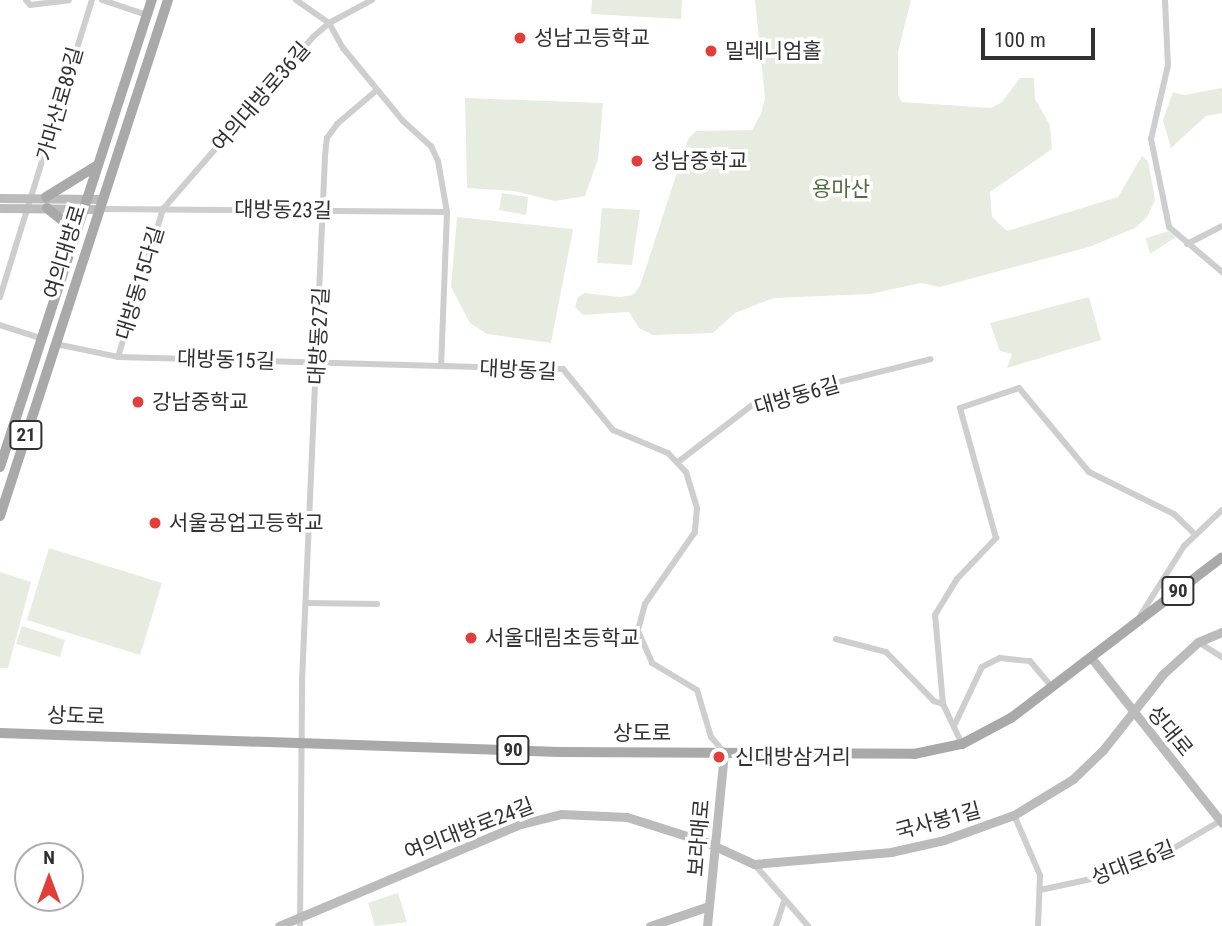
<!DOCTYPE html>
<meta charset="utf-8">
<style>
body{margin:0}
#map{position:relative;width:1222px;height:926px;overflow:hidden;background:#fff;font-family:"Roboto Condensed","Noto Sans KR",sans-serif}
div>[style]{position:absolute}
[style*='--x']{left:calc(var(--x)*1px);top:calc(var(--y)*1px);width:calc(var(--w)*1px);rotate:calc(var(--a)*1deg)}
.green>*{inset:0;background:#e6ede0}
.street>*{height:6px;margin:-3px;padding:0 3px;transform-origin:3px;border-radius:3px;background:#cecece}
.secondary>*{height:9px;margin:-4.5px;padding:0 4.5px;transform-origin:4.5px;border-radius:4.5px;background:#bbb}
.primary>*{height:10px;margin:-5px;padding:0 5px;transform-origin:5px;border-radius:5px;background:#a9a9a9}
.dots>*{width:19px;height:19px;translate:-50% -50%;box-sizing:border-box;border:4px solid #fff;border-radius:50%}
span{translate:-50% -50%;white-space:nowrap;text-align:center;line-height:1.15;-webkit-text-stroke:7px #fff;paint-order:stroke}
.shield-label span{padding:2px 5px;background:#fff;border:2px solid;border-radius:5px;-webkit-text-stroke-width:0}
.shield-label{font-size:19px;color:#313131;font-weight:700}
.poi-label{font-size:21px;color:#313131}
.left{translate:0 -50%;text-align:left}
.street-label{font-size:21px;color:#313131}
.park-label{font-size:21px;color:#506d3f}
.north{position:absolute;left:14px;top:842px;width:70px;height:70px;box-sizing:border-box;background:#fff;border:2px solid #adadad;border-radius:50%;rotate:0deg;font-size:19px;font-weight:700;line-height:28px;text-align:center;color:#313131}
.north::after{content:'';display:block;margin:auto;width:24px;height:32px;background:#e23e39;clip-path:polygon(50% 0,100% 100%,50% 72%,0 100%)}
.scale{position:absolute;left:981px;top:28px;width:114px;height:32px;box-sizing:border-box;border:4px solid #313131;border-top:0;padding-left:9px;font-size:21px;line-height:24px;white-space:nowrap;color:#313131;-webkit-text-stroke:5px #fff;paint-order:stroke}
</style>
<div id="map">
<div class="green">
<i style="clip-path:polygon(592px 0,682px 0,681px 19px,591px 14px)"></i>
<i style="clip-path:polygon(755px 0,911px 0,898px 52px,898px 95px,902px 102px,991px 108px,1002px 102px,1020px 78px,1034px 78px,1035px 99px,1050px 125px,1052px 149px,990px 192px,992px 217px,1007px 231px,1118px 197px,1142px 156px,1148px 161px,1155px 200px,1147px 217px,1135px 228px,1089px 247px,940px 287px,921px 283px,870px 294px,774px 298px,735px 313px,713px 333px,653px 335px,639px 328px,629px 312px,583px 315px,575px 307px,578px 297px,585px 293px,620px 297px,633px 295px,640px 286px,688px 139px,696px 131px,752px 130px,761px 114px,765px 98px)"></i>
<i style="clip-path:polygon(1222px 88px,1222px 113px,1206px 116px,1171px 148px,1163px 120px,1173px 92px,1184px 95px)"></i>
<i style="clip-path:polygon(465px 98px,603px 103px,598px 159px,585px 196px,555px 201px,514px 191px,467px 188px)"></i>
<i style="clip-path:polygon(502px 193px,528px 197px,526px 215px,499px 210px)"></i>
<i style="clip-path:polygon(602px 208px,640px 210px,632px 265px,597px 263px)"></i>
<i style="clip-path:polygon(457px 217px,573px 229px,551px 343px,487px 334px,470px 323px,451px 287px)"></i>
<i style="clip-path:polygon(1169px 231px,1176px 237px,1150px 254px,1146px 238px)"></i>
<i style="clip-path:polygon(1089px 297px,1101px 340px,1007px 368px,1012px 354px,1000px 351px,990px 323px)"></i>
<i style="clip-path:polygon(49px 548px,162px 583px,140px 655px,27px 620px)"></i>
<i style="clip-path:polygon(0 572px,31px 582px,8px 668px,0 668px)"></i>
<i style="clip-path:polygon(22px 626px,65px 640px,60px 657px,16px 644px)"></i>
<i style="clip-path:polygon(398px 893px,407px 922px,375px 926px,368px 903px)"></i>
</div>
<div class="street">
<i style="--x:26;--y:0;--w:6;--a:51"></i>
<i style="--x:30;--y:5;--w:39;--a:-7"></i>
<i style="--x:102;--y:0;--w:47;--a:18.4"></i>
<i style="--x:296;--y:0;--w:40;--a:34.9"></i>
<i style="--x:329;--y:23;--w:29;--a:61"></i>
<i style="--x:343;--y:48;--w:94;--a:50.6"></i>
<i style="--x:403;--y:121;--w:38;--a:42"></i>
<i style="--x:431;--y:146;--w:17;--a:65"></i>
<i style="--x:438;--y:161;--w:52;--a:80"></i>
<i style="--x:447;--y:212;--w:154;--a:92.2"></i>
<i style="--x:441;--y:366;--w:122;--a:1.4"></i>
<i style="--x:563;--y:369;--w:79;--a:50.7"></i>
<i style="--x:613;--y:430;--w:60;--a:22.7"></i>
<i style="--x:668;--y:453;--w:26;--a:47"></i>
<i style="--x:686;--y:472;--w:38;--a:73"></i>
<i style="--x:697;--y:508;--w:24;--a:95"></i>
<i style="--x:695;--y:532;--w:88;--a:124.8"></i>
<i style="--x:645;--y:604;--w:28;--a:105"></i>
<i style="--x:638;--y:631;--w:35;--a:66"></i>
<i style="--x:652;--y:663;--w:52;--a:31"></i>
<i style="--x:697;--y:690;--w:49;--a:73.4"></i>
<i style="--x:711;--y:737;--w:20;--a:49"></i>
<i style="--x:1165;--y:0;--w:65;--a:87.4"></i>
<i style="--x:1168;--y:65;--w:76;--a:102.9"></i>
<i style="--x:1151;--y:139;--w:90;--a:78.4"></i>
<i style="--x:1169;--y:227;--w:70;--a:40.3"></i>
<i style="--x:99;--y:209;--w:348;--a:0.5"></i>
<i style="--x:1187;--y:244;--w:39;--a:-27"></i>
<i style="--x:0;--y:297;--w:311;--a:-72.8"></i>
<i style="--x:0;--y:325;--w:45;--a:18"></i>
<i style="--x:56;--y:344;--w:63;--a:11.8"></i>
<i style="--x:118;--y:357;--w:323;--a:1.6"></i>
<i style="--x:118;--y:357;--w:155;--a:-73.1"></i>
<i style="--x:163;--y:209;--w:228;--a:-48.9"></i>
<i style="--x:313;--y:37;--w:21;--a:-41"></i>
<i style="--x:329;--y:23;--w:49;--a:-28.1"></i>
<i style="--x:678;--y:462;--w:97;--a:-37.5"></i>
<i style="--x:755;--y:403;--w:181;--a:-14"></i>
<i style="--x:306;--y:603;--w:71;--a:0.8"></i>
<i style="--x:1140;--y:616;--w:83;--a:-57.8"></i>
<i style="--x:1184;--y:546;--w:52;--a:-43.5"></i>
<i style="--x:836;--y:639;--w:52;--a:14.6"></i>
<i style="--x:886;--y:652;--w:69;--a:45.6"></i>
<i style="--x:934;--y:701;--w:9;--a:18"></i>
<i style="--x:1198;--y:642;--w:28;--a:32"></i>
<i style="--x:955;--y:724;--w:63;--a:-64.7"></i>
<i style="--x:982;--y:667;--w:20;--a:-27"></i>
<i style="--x:1000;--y:658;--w:30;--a:6"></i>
<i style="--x:1030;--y:661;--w:34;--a:50"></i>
<i style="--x:962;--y:744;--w:44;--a:-115.4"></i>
<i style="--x:943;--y:704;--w:89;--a:-95.1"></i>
<i style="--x:935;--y:615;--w:42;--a:-58.6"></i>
<i style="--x:957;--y:579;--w:57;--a:-46.4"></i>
<i style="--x:996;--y:538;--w:135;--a:-105.5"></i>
<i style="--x:960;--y:408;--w:62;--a:-18.7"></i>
<i style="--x:1019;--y:388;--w:109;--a:50.2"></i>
<i style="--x:1089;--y:472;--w:95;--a:26.3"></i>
<i style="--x:1174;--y:514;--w:30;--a:44"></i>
<i style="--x:1014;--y:815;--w:65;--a:66.6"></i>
<i style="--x:1040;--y:875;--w:51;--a:92.2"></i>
<i style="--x:754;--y:864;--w:82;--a:48.9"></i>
<i style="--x:1040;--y:890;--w:57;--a:-12.1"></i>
<i style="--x:1096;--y:878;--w:78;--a:-20.3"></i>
<i style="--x:1169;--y:851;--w:59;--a:-30.5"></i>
<i style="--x:300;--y:926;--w:245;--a:-89.5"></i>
<i style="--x:302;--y:681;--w:526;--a:-87.49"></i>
<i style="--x:325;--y:156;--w:18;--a:-84"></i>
<i style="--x:327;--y:138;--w:17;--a:-54"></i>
<i style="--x:337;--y:124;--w:52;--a:-40.4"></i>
<i style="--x:776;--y:926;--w:25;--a:-72"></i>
</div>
<div class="secondary">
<i style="--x:0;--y:198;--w:101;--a:0.6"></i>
<i style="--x:0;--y:208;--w:99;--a:0.6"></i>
<i style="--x:1093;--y:660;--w:208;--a:51.6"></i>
<i style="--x:279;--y:926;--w:263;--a:-22.9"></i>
<i style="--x:521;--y:824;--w:41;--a:-14"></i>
<i style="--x:561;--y:814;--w:66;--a:2.6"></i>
<i style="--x:627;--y:817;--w:83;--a:17.6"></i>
<i style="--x:706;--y:842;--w:53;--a:24.6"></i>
<i style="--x:754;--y:864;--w:138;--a:-5"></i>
<i style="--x:891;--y:852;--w:54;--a:-12.8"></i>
<i style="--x:944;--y:840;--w:74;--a:-19.7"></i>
<i style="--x:1014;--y:815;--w:69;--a:-31.4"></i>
<i style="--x:1073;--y:779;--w:42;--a:-44"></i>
<i style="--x:1103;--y:750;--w:97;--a:-51.7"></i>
<i style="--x:1163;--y:674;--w:47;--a:-42.4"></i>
<i style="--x:1198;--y:642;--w:26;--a:-23"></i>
<i style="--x:650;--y:926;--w:62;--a:-18.7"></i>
<i style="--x:707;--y:926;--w:175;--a:-84.4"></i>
</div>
<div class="primary">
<i style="--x:46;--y:197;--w:59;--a:-31.8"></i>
<i style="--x:47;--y:208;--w:26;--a:39"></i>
<i style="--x:67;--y:224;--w:21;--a:76"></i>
<i style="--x:0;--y:467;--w:491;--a:-72"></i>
<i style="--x:0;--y:516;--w:543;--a:-71.97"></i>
<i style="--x:0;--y:733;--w:560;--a:1.94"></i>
<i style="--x:560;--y:752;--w:354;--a:0.3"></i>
<i style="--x:914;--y:754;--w:49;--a:-11.8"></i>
<i style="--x:962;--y:744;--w:55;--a:-28"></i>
<i style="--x:1011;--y:718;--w:265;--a:-37.3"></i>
</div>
<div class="dots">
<i style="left:520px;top:38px;background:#e23e39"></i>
<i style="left:711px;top:51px;background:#e23e39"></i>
<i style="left:637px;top:161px;background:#e23e39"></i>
<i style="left:138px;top:402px;background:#e23e39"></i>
<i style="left:155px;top:523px;background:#e23e39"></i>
<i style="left:471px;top:638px;background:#e23e39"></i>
<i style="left:719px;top:757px;background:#e23e39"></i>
</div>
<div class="shield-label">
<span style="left:26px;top:435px">21</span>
<span style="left:1178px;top:591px">90</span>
<span style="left:513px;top:750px">90</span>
</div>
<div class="poi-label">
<span class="left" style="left:534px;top:38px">성남고등학교</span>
<span class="left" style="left:725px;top:51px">밀레니엄홀</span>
<span class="left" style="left:651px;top:161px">성남중학교</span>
<span class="left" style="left:152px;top:402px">강남중학교</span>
<span class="left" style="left:169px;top:523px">서울공업고등학교</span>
<span class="left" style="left:485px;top:638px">서울대림초등학교</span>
<span class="left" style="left:735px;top:757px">신대방삼거리</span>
</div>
<div class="street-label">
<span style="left:261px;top:97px;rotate:-49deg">여의대방로36길</span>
<span style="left:60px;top:104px;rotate:-74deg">가마산로89길</span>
<span style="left:283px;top:210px;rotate:1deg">대방동23길</span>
<span style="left:65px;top:252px;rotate:-73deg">여의대방로</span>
<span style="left:140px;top:283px;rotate:-73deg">대방동15다길</span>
<span style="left:319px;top:336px;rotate:-87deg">대방동27길</span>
<span style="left:226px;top:360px;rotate:2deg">대방동15길</span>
<span style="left:518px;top:370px;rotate:3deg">대방동길</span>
<span style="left:797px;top:396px;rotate:-16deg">대방동6길</span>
<span style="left:76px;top:716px;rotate:2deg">상도로</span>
<span style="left:1170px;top:731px;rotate:51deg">성대로</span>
<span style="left:642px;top:733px">상도로</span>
<span style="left:938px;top:821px;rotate:-15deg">국사봉1길</span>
<span style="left:469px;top:829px;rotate:-21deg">여의대방로24길</span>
<span style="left:699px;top:838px;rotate:-85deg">보라매로</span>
<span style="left:1133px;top:863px;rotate:-21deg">성대로6길</span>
</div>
<div class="park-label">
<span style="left:841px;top:189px">용마산</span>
</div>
<div class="north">N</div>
<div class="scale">100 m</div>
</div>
